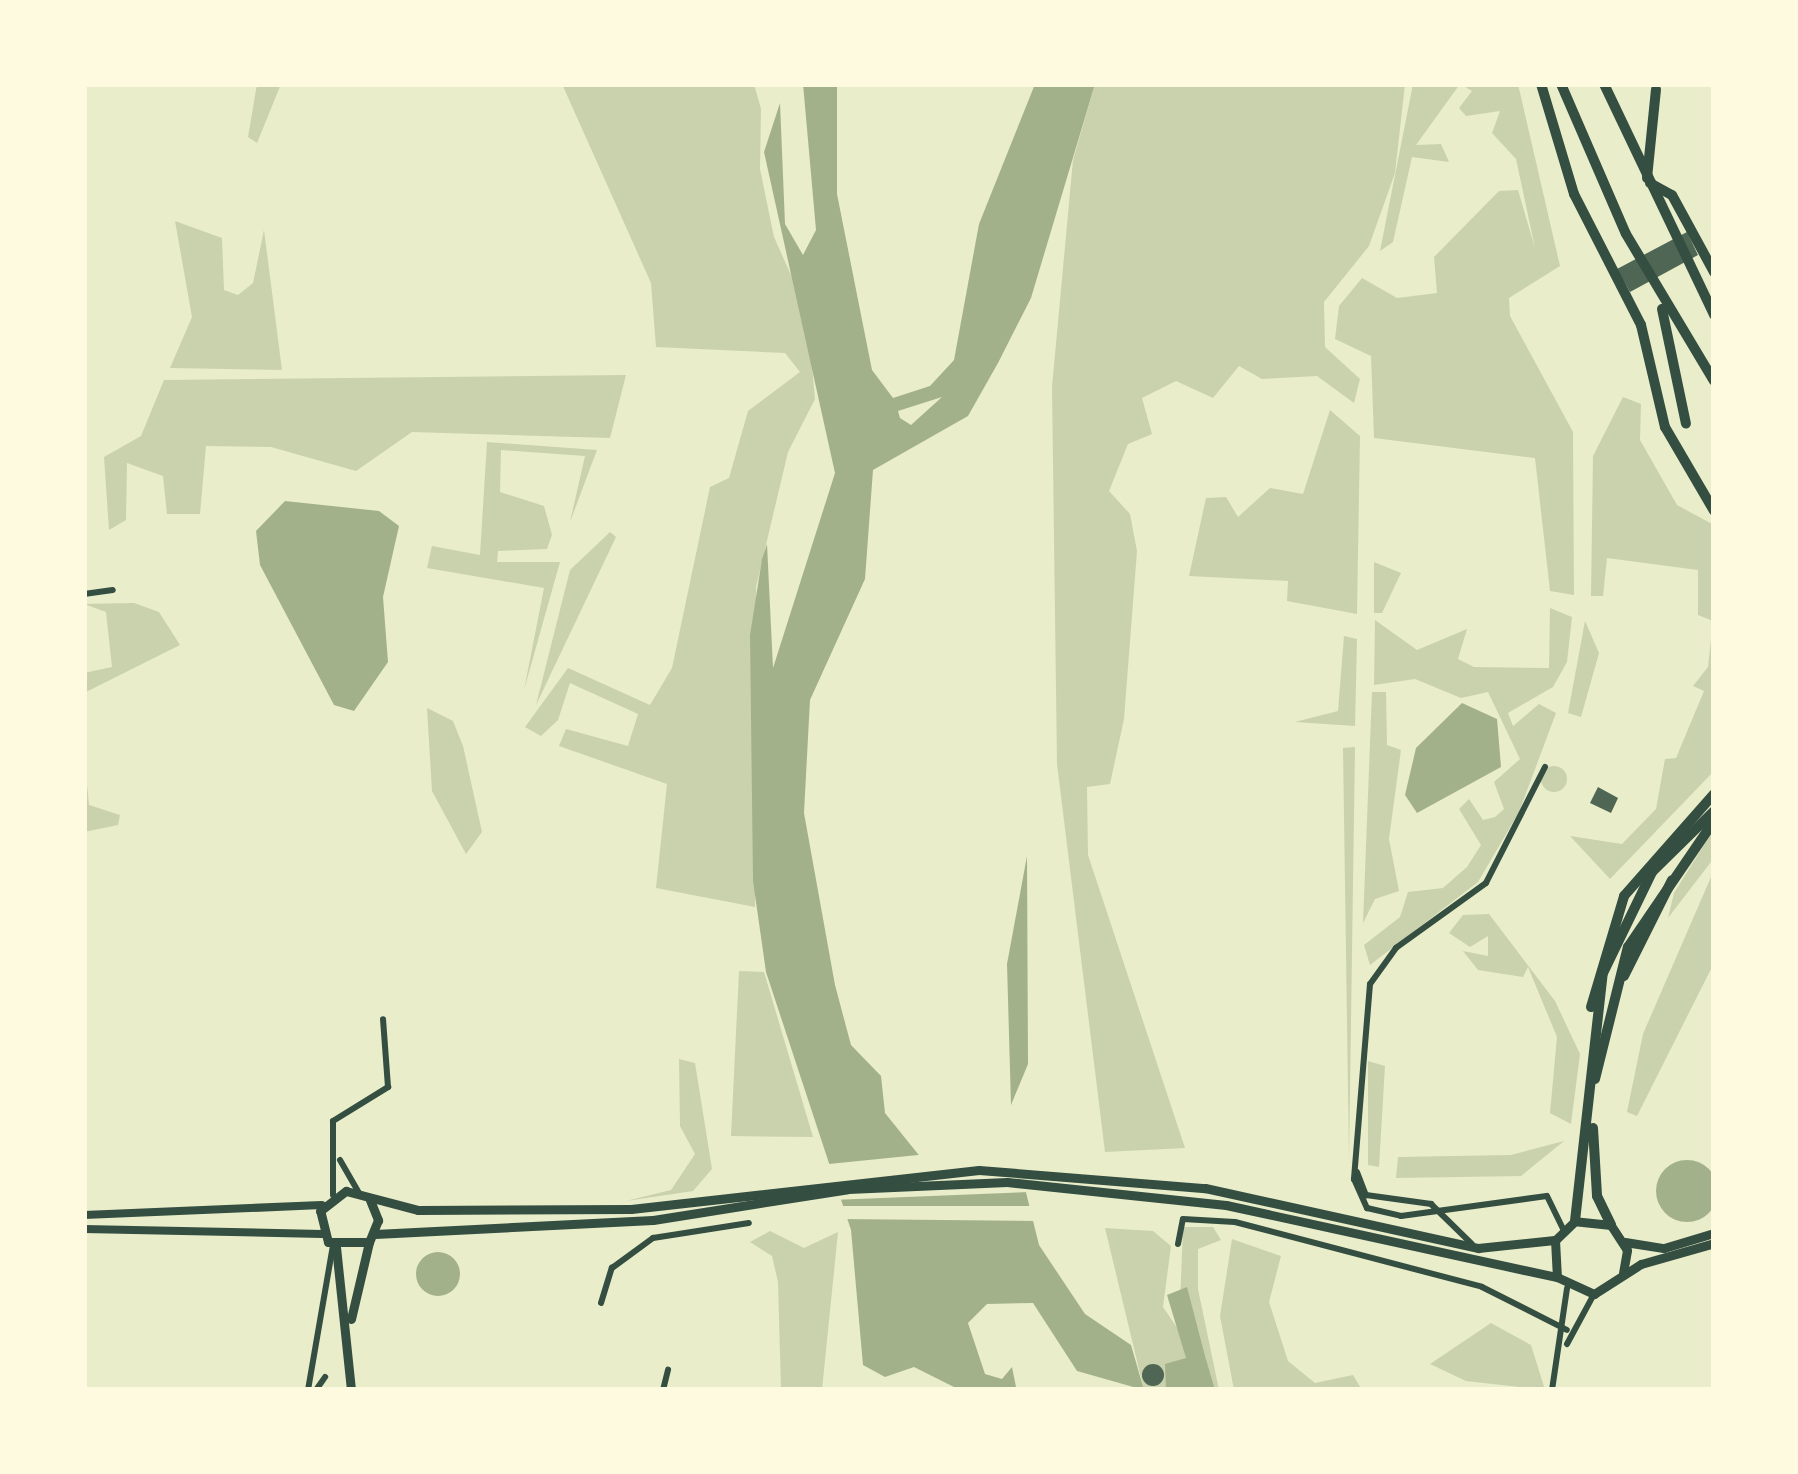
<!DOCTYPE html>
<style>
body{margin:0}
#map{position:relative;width:1798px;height:1474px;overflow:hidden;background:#e9edc9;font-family:Montserrat,sans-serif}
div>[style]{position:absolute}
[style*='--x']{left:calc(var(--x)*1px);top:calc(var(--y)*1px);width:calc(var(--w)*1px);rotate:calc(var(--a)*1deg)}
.green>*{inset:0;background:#cad2ad}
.round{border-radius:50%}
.water>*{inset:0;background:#a3b18a}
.pier>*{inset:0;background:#e9edc9}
.building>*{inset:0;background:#4f6655}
.minor>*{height:6px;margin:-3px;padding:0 3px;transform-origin:3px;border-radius:3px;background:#344e41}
.secondary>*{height:8px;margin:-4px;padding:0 4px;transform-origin:4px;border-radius:4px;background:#344e41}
.primary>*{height:9px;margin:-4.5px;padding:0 4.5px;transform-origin:4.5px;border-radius:4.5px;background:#344e41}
.motorway>*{height:10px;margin:-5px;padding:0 5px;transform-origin:5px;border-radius:5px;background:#344e41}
span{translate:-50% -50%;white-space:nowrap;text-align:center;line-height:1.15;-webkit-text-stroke:10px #fefae0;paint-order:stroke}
.frame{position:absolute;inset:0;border:87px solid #fefae0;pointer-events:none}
</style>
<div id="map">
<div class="green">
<i style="clip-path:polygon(257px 84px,281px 84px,257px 143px,248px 137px)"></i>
<i style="clip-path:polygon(562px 84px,754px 84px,761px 109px,760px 169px,774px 237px,807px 311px,815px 399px,788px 452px,756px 587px,755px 907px,656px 888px,667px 784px,559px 746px,566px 729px,628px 746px,638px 714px,570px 683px,558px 720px,541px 736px,525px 727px,568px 668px,650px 705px,672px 668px,710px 487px,729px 478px,748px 411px,800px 372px,785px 353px,656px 347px,651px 283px)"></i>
<i style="clip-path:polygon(1095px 84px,1405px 84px,1395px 173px,1369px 246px,1324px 302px,1325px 347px,1360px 379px,1354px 403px,1317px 376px,1262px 379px,1239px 366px,1213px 398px,1176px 381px,1142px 398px,1152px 434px,1128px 444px,1109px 491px,1130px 514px,1137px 551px,1124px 719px,1110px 784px,1087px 787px,1088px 855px,1185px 1148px,1105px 1152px,1057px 764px,1052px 387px,1073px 160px)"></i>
<i style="clip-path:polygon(1413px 84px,1518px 84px,1560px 266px,1509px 298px,1510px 316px,1573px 432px,1574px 595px,1550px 591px,1535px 458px,1374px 438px,1371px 356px,1335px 339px,1339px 306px,1362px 278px,1397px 298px,1437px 293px,1434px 257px,1499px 191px,1518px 190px,1535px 248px,1516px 159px,1492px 133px,1500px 111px,1466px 116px,1459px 108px,1472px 91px,1460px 84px,1416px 145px,1441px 144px,1449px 162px,1412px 157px,1393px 242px,1380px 251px)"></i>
<i style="clip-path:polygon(175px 221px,222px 238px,224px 290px,238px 295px,253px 283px,264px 230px,282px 370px,170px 368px,192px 317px)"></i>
<i style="clip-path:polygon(626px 375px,610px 438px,412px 432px,356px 471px,271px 447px,206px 446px,200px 514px,167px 514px,163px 476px,127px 463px,126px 520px,109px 530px,104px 457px,141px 436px,164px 380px)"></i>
<i style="clip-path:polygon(1623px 397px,1641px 404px,1640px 440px,1677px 505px,1714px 525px,1714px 771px,1610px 879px,1570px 836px,1622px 844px,1656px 809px,1665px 759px,1676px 758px,1704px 691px,1693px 686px,1708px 667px,1713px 621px,1698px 615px,1698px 570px,1607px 558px,1603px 596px,1591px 596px,1593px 456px)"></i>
<i style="clip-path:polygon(1330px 410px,1360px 436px,1357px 614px,1287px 601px,1288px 581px,1189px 576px,1206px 498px,1226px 497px,1238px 517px,1270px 488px,1303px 494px)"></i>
<i style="clip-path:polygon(487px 442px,597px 450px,570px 522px,585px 456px,501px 450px,500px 492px,544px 506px,552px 535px,547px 549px,498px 551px,497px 562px,560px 562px,524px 690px,544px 588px,427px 568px,432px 546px,480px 555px)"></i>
<i style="clip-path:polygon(610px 532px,616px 537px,536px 705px,570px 570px)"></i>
<i style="clip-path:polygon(1374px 562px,1401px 573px,1382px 613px,1374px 613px)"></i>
<i style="clip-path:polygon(134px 603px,159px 612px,180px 645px,84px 693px,84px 673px,112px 667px,106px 612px,84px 604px)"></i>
<i style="clip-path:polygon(1550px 608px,1572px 617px,1567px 662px,1553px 687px,1508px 713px,1513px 726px,1539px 704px,1556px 713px,1519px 812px,1478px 882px,1370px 965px,1364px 945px,1400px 917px,1408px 892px,1443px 888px,1467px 867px,1481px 845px,1459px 809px,1469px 799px,1483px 820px,1495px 817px,1504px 809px,1494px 782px,1520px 759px,1488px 692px,1461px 698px,1415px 679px,1374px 685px,1375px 620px,1417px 650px,1467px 629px,1458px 659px,1474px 667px,1549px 668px)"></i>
<i style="clip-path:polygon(1585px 621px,1599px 653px,1581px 717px,1568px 713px)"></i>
<i style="clip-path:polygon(1344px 636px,1357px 639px,1355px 726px,1295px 722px,1338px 711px)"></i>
<i style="clip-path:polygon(1372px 692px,1386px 692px,1387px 745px,1401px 750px,1389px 839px,1399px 891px,1375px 899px,1363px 923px)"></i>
<i style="clip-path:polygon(427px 708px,453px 721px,463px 746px,482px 832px,466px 854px,432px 791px)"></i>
<i style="clip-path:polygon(1355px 747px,1355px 748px,1349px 1159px,1343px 748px)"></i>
<i style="clip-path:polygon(84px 753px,89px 805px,120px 815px,118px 825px,84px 832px)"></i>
<i class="round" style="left:1541px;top:766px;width:26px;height:26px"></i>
<i style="clip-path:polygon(1714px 829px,1714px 858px,1668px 918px,1674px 893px)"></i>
<i style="clip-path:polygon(1714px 870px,1714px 963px,1637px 1116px,1627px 1112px,1643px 1034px)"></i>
<i style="clip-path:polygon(1489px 914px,1555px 1001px,1580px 1054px,1571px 1124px,1550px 1113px,1557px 1037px,1528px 967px,1523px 977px,1478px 970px,1463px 951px,1488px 956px,1488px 936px,1470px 947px,1449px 933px,1463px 915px)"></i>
<i style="clip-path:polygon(739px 971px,764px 972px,813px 1137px,731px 1136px)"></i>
<i style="clip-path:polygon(679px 1059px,695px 1063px,712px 1169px,693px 1191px,626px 1201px,671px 1190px,695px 1154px,680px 1126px)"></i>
<i style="clip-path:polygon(1368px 1061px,1385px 1066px,1379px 1167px,1368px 1165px)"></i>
<i style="clip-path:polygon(1564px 1141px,1521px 1176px,1396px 1178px,1398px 1157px,1511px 1155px)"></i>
<i style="clip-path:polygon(1183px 1227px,1213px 1227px,1221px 1240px,1198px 1249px,1198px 1289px,1219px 1390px,1204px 1390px,1180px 1305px)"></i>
<i style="clip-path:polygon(1105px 1228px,1153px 1231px,1171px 1246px,1163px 1307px,1186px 1341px,1195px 1390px,1144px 1390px)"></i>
<i style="clip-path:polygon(770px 1231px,804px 1248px,838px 1232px,822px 1390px,781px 1390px,778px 1282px,772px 1256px,750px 1242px)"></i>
<i style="clip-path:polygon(1232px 1239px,1281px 1256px,1269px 1302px,1288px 1361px,1315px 1383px,1353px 1375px,1362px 1390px,1234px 1390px,1220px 1316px)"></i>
<i style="clip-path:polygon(1491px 1323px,1531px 1345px,1545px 1390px,1466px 1381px,1430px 1364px)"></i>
</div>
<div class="water">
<i style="clip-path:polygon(evenodd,803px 84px,837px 84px,837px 194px,872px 370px,893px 398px,930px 386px,954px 360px,979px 224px,1035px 84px,1095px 84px,1031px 298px,998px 363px,968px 416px,873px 470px,865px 579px,810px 700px,804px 813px,835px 985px,851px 1045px,881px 1076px,885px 1113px,922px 1159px,1018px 1160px,1039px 1245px,1085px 1314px,1131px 1345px,1144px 1390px,1077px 1371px,1033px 1303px,987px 1304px,968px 1323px,985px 1374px,1002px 1379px,1012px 1367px,1016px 1387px,954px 1387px,914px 1367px,885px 1377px,863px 1365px,851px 1230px,766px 972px,753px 881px,750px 635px,762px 559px,767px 544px,773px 668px,835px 473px,764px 152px,780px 103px,785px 224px,803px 255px,816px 230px,803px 84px,942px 397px,911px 425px,900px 418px,898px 411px,942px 397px)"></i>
<i style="clip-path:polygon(285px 501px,379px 511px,399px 526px,383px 597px,388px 662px,354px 711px,334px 705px,260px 565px,256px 531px)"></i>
<i style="clip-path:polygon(1462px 703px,1497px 719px,1501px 767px,1417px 813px,1405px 795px,1416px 748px)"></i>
<i style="clip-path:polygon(1027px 856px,1028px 1064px,1011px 1105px,1007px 964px)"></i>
<i class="round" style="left:1656px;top:1160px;width:62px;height:62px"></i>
<i class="round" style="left:416px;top:1252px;width:44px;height:44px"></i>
<i style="clip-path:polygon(1187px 1287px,1205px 1356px,1215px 1390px,1166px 1390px,1165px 1364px,1186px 1358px,1167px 1295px)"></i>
</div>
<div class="pier">
<i style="clip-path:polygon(928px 1154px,1023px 1156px,1030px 1192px,832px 1200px,819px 1165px)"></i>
<i style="clip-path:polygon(835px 1206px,1033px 1206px,1036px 1221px,840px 1219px)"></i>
</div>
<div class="building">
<i style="clip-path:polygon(1687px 232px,1698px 255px,1630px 292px,1617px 269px)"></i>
<i style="clip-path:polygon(1598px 787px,1618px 798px,1611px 813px,1590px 803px)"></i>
<i class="round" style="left:1142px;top:1364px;width:22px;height:22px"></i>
</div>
<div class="minor">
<i style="--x:84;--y:594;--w:29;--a:-8"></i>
<i style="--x:1545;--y:767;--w:130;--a:117"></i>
<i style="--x:1486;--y:883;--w:111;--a:144.2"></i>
<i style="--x:1396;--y:948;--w:44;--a:125.8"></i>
<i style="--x:1370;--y:984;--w:196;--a:94.7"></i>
<i style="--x:1354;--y:1179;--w:32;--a:66"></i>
<i style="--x:1367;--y:1208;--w:35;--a:13"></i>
<i style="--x:1401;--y:1216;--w:147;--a:-7.8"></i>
<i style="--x:1547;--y:1196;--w:37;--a:64"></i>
<i style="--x:340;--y:1160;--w:38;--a:60"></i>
<i style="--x:1357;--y:1172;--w:25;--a:69"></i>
<i style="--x:1366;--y:1195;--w:66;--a:7.9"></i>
<i style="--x:1431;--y:1204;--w:57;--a:44.3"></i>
<i style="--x:333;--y:1195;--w:74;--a:-90"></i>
<i style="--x:333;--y:1121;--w:65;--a:-31.7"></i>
<i style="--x:388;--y:1087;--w:68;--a:-94.2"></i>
<i style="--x:1178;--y:1244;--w:25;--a:-79"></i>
<i style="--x:1183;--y:1219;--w:52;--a:3.3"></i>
<i style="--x:1235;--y:1222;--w:255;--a:14.7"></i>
<i style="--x:1482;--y:1287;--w:95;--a:26.8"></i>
<i style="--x:601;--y:1303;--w:37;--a:-73"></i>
<i style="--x:612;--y:1268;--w:51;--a:-36.2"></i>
<i style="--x:653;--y:1238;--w:97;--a:-8.9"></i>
<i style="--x:1567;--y:1344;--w:57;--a:-61.6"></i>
<i style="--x:308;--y:1390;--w:146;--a:-80.2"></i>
<i style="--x:316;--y:1390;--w:16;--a:-55"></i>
<i style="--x:663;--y:1390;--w:21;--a:-76"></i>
<i style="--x:1552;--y:1390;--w:103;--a:-81.6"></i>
</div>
<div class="secondary">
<i style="--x:84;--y:1215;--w:238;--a:-2.4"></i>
<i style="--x:84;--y:1229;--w:238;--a:1.2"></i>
</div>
<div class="primary">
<i style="--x:370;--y:1200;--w:22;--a:68"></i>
<i style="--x:378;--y:1220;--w:24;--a:112"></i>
<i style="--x:369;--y:1242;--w:41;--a:180"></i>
<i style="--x:328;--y:1242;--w:32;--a:-104"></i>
<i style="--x:320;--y:1211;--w:33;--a:-38"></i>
<i style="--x:346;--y:1191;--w:74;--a:14.8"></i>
<i style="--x:418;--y:1210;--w:213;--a:-0.3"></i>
<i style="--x:631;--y:1209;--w:350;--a:-6.4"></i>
<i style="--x:979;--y:1170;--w:227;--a:4.6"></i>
<i style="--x:1205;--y:1188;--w:280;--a:12.4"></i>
<i style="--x:1478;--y:1248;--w:77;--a:-5.9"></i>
<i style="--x:375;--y:1234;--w:278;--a:-2.9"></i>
<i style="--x:653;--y:1220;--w:197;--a:-9"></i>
<i style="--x:848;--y:1189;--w:159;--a:-2.5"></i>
<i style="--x:1007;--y:1182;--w:220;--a:6"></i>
<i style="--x:1226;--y:1205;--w:339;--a:12.3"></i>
<i style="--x:1625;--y:1242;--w:39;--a:9"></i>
<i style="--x:1664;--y:1248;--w:52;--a:-16.7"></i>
<i style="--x:336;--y:1247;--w:144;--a:84"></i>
<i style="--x:1623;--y:1273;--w:23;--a:-80"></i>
<i style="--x:1627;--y:1250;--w:30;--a:-123"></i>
<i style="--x:1611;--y:1225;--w:36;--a:-174"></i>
<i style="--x:1575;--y:1221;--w:28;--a:136"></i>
<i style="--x:1555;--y:1240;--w:37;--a:87"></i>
<i style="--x:1557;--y:1277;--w:41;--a:24.7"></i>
<i style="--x:1594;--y:1294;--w:56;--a:-32.6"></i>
<i style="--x:1641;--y:1264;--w:76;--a:-16"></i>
<i style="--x:351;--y:1319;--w:79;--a:-76.8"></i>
</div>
<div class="motorway">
<i style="--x:1541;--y:84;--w:115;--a:73.3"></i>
<i style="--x:1574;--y:194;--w:147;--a:62.9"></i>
<i style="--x:1641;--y:325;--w:105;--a:76.8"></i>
<i style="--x:1665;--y:427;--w:97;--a:59.7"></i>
<i style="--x:1561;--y:84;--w:163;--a:66.6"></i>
<i style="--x:1626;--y:234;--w:171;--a:59.1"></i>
<i style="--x:1604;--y:84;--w:256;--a:64.5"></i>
<i style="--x:1647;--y:178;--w:89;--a:-84.2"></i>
<i style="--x:1650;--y:183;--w:25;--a:29"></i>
<i style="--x:1672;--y:195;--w:88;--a:61.4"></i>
<i style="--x:1662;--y:309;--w:117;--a:78.2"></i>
<i style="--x:1624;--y:976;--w:107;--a:-63.4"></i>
<i style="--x:1591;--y:1007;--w:116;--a:-73.4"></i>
<i style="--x:1624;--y:896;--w:136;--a:-48.6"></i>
<i style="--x:1595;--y:1079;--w:136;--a:-76"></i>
<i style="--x:1628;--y:947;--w:153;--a:-55.7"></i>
<i style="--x:1593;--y:1128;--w:68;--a:86.6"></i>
<i style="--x:1597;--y:1196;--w:32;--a:64"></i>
<i style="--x:1575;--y:1221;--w:250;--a:-83.6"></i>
<i style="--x:1603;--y:973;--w:112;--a:-64.1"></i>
<i style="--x:1652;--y:872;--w:87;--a:-44.5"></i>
</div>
<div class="frame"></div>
</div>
